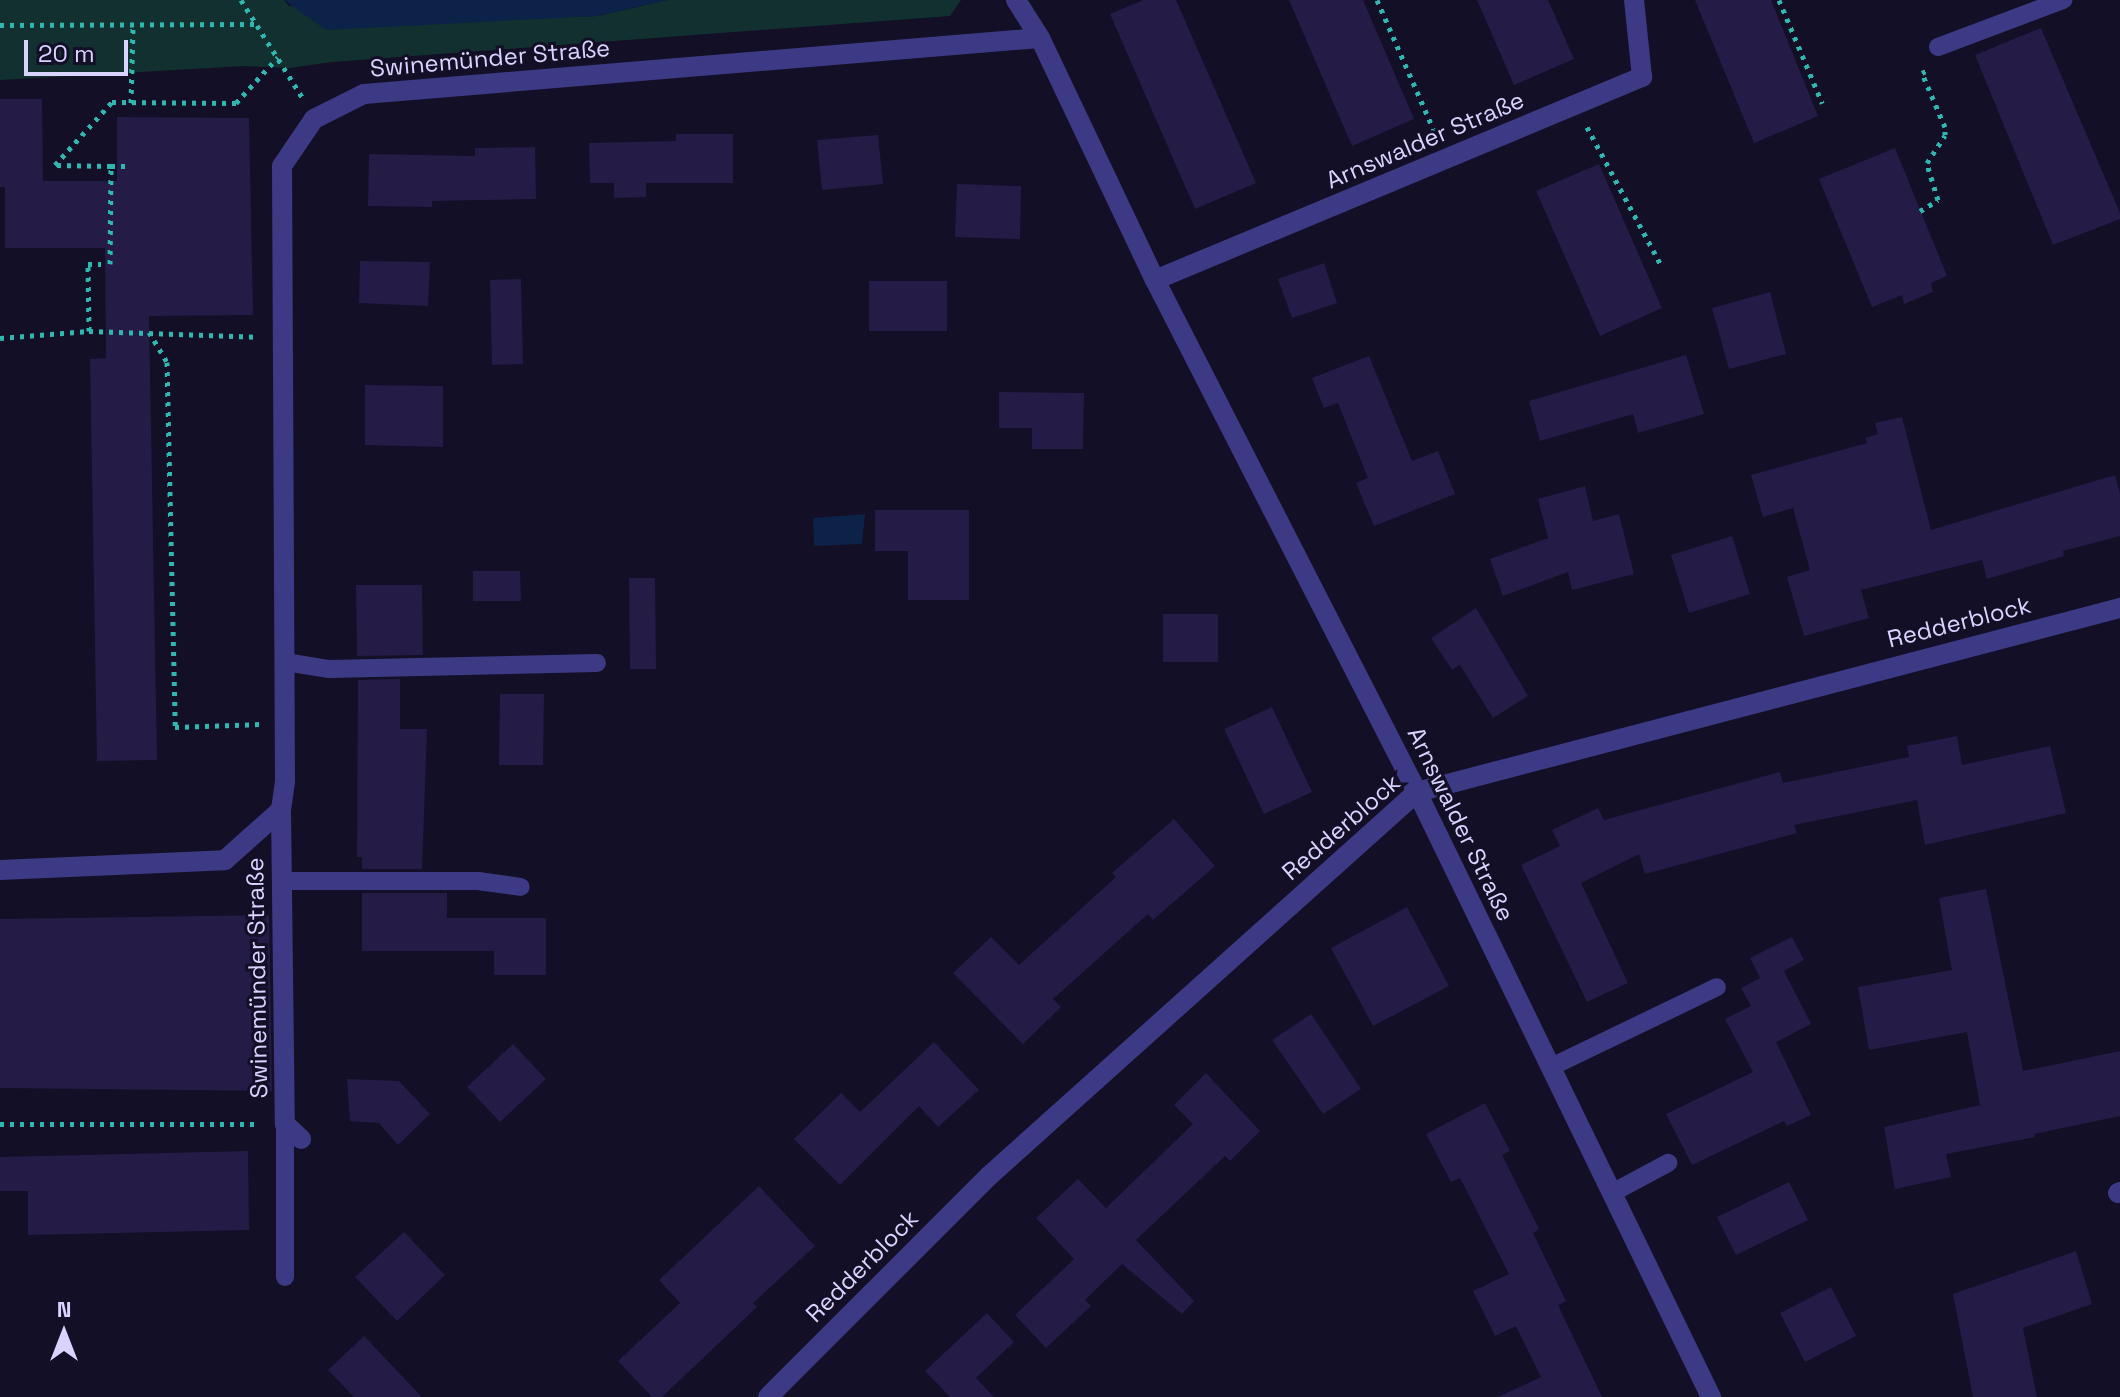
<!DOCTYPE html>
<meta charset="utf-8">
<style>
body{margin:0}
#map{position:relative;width:2120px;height:1397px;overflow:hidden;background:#130f26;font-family:"Space Grotesk",sans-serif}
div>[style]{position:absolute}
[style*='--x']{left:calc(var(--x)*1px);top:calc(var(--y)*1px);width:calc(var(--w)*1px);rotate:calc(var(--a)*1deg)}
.green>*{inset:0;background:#12302f}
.water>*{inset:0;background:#0c2248}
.building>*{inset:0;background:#241b47}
.path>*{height:5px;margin-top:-2.5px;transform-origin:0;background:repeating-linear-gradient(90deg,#2fb8b0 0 4px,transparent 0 10px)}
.lane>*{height:18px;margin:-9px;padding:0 9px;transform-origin:9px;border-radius:9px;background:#3d3a85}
.street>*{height:20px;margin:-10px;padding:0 10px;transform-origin:10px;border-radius:10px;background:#3d3a85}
span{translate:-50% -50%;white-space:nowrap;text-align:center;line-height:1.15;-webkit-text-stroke:6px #130f26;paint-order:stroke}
.street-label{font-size:24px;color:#d9d4ff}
.north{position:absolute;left:24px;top:1293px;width:80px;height:80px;-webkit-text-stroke:6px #130f26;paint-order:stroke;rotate:0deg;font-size:22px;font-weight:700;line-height:32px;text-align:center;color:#d9d4ff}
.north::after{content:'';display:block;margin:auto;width:28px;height:36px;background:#d9d4ff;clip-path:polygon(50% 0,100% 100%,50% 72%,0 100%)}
.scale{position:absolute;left:24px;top:40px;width:104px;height:36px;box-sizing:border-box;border:4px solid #d9d4ff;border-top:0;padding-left:10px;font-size:24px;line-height:28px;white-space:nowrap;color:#d9d4ff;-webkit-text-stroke:6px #130f26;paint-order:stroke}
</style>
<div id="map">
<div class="green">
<i style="clip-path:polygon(0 0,284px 0,289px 6px,487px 20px,597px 16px,667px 0,961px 0,950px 16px,332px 62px,290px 68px,245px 66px,0 80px)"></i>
</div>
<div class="water">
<i style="clip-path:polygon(284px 0,667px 0,597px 16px,326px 30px)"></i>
<i style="clip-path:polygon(865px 514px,862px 544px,814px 546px,813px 518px)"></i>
</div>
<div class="building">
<i style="clip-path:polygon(1143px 0,1176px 0,1256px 183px,1195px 209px,1110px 14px)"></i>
<i style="clip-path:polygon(1289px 0,1363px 0,1414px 119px,1352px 146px)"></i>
<i style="clip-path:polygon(1477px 0,1548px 0,1574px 59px,1514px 85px)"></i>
<i style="clip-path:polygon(1695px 0,1771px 0,1818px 116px,1754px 143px)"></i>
<i style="clip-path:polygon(2041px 28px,2120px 213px,2120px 219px,2053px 245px,1975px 55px)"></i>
<i style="clip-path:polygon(0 99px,42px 99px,43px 181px,117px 181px,117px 117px,249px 118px,253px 315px,149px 316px,157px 760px,97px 761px,90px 359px,106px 358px,105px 248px,5px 248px,5px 187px,0 187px)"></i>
<i style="clip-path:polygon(676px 134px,733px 134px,733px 183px,646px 183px,646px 197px,614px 198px,614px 183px,590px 183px,589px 143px,676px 141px)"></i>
<i style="clip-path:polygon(878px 135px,883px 184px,822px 190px,817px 140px)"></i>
<i style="clip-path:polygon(535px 147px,536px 199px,432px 201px,432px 207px,368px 206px,369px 154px,475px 156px,475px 148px)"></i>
<i style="clip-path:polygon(1895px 148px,1947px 276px,1931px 283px,1933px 292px,1904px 304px,1902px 295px,1872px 307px,1819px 179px)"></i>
<i style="clip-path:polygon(1599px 164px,1662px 308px,1600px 336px,1536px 191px)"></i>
<i style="clip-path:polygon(957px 184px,1021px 186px,1020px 239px,955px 237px)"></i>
<i style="clip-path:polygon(360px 261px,430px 262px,428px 306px,359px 303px)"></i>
<i style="clip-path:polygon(1324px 263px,1337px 303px,1292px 318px,1278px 279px)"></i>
<i style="clip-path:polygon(521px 279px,523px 364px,492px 365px,490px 280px)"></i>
<i style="clip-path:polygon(869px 281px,947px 281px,947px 331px,869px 331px)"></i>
<i style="clip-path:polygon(1770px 292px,1786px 354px,1729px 369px,1712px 308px)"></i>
<i style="clip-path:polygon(1686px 355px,1704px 414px,1638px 433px,1633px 414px,1540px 441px,1529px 401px)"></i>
<i style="clip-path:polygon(1369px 356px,1412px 461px,1438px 451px,1455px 494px,1374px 526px,1356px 483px,1368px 478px,1338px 403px,1324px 408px,1312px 378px)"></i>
<i style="clip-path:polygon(365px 385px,443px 386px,443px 447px,365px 445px)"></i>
<i style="clip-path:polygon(999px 392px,1084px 393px,1083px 449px,1032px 449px,1032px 428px,999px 428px)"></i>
<i style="clip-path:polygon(1902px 417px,1931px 530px,2115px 475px,2120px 493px,2120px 536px,2063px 551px,2064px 556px,1987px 579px,1982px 560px,1861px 590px,1869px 618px,1804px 636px,1787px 577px,1810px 570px,1793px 508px,1763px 517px,1751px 475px,1867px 443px,1865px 438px,1878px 434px,1875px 423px)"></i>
<i style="clip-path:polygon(1585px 486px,1593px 521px,1619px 514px,1634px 574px,1572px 590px,1568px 572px,1503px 596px,1490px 559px,1548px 538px,1538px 499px)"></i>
<i style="clip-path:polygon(875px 510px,969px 510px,969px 600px,908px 600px,908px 551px,875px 551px)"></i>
<i style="clip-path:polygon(1732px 536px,1750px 594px,1689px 613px,1671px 555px)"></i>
<i style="clip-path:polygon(473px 571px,520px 571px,521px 601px,473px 601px)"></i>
<i style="clip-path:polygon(629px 578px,655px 578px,656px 669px,630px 669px)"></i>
<i style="clip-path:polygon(356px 585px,422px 585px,423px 655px,357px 656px)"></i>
<i style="clip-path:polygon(1476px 608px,1528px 696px,1493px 718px,1460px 665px,1452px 670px,1431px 638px)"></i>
<i style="clip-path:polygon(1163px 614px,1218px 614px,1218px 662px,1163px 662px)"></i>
<i style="clip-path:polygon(400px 679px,400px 729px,427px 729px,422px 869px,362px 869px,362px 857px,357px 857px,358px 680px)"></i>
<i style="clip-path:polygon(500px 694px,544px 694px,543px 765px,499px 765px)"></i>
<i style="clip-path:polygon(1272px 707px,1312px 792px,1264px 814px,1224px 729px)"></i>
<i style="clip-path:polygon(1957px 736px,1962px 765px,2050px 746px,2066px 813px,1925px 845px,1917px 800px,1794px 825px,1797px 833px,1645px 874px,1639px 854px,1581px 883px,1628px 983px,1587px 1002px,1521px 865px,1560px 846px,1552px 830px,1598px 808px,1604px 820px,1780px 772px,1783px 783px,1909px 757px,1907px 746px)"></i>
<i style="clip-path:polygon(1174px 819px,1215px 866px,1153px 920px,1148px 914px,1053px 999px,1061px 1007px,1023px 1044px,953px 973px,991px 937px,1019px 965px,1116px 877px,1112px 873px)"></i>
<i style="clip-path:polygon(1986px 889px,2023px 1071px,2120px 1051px,2120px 1116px,2034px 1134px,2035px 1137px,1946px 1154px,1951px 1177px,1895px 1189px,1884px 1127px,1980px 1105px,1967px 1032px,1869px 1050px,1858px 987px,1952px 970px,1939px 898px)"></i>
<i style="clip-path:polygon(362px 893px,447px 893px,447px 918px,546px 918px,546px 975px,494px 975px,494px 951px,362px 951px)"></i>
<i style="clip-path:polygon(1407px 907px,1449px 986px,1373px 1026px,1331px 948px)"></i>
<i style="clip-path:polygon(269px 915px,272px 1091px,0 1088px,0 919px)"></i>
<i style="clip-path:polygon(1792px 937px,1804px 960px,1784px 971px,1811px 1024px,1776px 1042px,1811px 1115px,1787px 1126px,1784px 1121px,1692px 1165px,1666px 1114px,1753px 1072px,1725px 1019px,1751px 1006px,1741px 988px,1760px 978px,1750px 958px)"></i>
<i style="clip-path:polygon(1311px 1014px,1361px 1089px,1323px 1114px,1272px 1040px)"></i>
<i style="clip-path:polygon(934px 1042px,979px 1090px,938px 1127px,919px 1106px,840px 1185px,794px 1139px,841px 1093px,860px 1112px)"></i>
<i style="clip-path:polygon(513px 1044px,546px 1079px,500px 1122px,467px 1087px)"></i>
<i style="clip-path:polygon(1206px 1073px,1260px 1131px,1230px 1161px,1225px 1156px,1136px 1240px,1194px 1301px,1182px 1314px,1122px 1264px,1085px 1300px,1091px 1306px,1046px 1348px,1015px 1315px,1074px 1259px,1036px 1218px,1078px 1179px,1106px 1208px,1193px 1124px,1174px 1105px)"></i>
<i style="clip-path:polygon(347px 1079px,399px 1081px,430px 1114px,398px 1145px,379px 1123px,350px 1121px)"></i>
<i style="clip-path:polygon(1485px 1103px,1510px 1151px,1502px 1155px,1539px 1229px,1533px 1233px,1566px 1301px,1558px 1305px,1602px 1397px,1498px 1397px,1541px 1377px,1516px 1326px,1495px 1336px,1473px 1291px,1509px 1274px,1460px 1178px,1451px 1182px,1426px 1134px)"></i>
<i style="clip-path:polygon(248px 1151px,249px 1230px,28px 1235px,28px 1191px,0 1191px,0 1157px)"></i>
<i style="clip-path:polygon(1789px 1182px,1808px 1220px,1736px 1255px,1717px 1217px)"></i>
<i style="clip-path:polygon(759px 1186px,815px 1246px,753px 1303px,757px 1307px,662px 1397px,652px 1397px,618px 1361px,680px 1303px,659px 1280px)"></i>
<i style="clip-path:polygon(404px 1232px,445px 1275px,397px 1321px,355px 1277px)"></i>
<i style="clip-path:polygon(2076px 1251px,2092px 1304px,2023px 1328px,2037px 1397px,1973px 1397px,1953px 1294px)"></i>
<i style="clip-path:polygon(1831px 1287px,1856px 1336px,1805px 1362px,1780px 1313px)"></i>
<i style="clip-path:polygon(987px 1313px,1014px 1342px,976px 1378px,994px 1397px,950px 1397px,925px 1371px)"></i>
<i style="clip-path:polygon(364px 1336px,422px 1397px,354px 1397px,328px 1370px)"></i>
</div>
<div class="path">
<i style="--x:241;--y:0;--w:115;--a:57.8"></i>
<i style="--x:1377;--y:0;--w:147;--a:66.4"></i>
<i style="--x:1779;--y:0;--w:112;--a:67.3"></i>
<i style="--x:0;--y:25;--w:254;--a:-0.2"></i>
<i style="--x:131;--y:103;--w:77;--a:-88.5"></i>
<i style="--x:1587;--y:127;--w:157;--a:61.8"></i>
<i style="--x:111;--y:166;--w:20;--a:0"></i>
<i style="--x:1920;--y:211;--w:21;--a:-31"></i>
<i style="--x:1938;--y:200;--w:39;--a:-107"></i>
<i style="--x:1927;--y:163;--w:33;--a:-57"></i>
<i style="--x:1945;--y:135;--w:8;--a:-90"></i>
<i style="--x:1945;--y:127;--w:59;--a:-113.1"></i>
<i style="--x:1922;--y:73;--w:7;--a:-27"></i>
<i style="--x:110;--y:264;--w:98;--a:-89.4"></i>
<i style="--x:111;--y:166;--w:56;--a:-179"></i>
<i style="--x:55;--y:165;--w:85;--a:-47.9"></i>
<i style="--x:112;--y:102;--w:124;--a:0.5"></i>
<i style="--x:236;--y:103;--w:62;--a:-47.6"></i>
<i style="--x:89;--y:331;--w:67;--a:-90.9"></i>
<i style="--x:88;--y:264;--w:13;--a:0"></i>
<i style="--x:149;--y:332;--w:35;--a:59"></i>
<i style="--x:167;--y:362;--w:365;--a:88.7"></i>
<i style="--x:175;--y:727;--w:85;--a:-2"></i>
<i style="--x:0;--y:338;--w:89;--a:-4.5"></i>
<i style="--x:89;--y:331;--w:169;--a:2"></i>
<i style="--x:0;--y:1124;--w:259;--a:0"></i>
</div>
<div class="lane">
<i style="--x:1938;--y:47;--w:134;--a:-20.6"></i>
<i style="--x:285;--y:662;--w:45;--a:9"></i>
<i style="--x:329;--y:669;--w:268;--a:-1.3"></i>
<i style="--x:282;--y:881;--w:196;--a:0"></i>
<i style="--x:478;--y:881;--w:43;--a:7.9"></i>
<i style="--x:1551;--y:1067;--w:184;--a:-25.7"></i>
<i style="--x:285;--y:1124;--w:153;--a:90"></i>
<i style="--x:1612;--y:1193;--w:64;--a:-28.2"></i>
</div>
<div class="street">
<i style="--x:1016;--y:0;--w:45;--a:57.7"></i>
<i style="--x:1040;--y:38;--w:268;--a:64.6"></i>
<i style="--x:1155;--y:280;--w:575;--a:62.9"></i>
<i style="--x:1417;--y:792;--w:673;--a:64.08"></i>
<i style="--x:1155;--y:280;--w:528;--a:-22.63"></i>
<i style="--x:1642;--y:77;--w:77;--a:-95.9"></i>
<i style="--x:281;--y:810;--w:314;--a:89.3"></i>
<i style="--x:285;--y:1124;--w:22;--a:43"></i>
<i style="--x:0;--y:870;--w:225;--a:-2.5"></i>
<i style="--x:225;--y:860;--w:75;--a:-41.8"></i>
<i style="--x:281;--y:810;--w:30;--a:-82"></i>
<i style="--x:285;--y:780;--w:614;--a:-90.28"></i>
<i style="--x:282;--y:166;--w:57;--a:-55.8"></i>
<i style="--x:314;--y:119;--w:56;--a:-26.6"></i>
<i style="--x:364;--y:94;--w:678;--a:-4.74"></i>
<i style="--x:2118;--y:1193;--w:2;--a:-27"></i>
<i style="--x:768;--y:1397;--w:313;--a:-45"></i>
<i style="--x:989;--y:1176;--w:575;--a:-41.9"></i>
<i style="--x:1417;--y:792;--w:727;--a:-14.67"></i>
</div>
<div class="street-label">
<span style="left:490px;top:58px;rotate:-5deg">Swinemünder Straße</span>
<span style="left:1425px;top:140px;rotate:-23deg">Arnswalder Straße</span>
<span style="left:1959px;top:622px;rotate:-14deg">Redderblock</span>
<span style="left:1461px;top:824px;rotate:64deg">Arnswalder Straße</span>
<span style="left:1341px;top:827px;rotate:-41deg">Redderblock</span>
<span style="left:257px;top:978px;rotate:-91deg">Swinemünder Straße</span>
<span style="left:862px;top:1266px;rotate:-45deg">Redderblock</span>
</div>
<div class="north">N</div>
<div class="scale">20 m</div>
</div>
